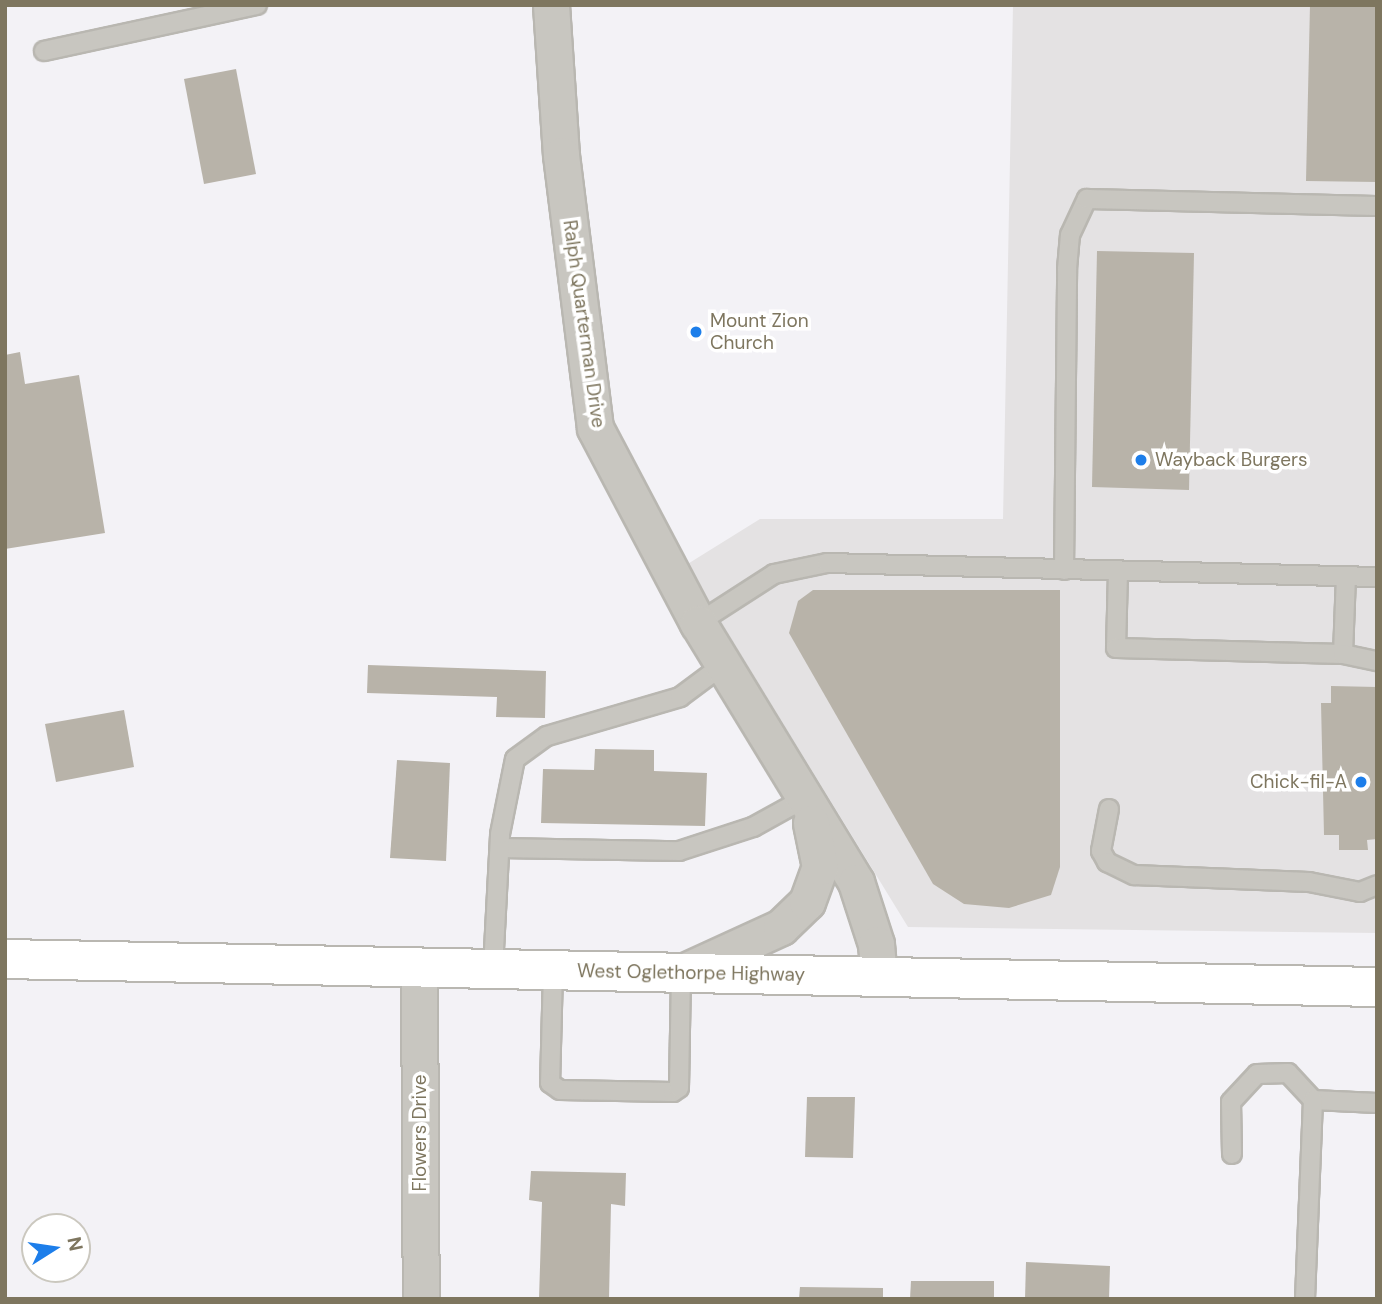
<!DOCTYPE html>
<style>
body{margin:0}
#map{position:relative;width:1382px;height:1304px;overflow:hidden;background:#f3f2f6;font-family:"DM Sans",sans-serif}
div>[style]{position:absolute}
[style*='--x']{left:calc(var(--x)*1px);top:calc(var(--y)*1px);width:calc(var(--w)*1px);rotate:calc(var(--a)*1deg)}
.built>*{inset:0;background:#e4e2e3}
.building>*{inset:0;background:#b8b3a9}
.roads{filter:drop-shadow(2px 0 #b9b7b1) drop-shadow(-2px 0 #b9b7b1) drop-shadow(0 2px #b9b7b1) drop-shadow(0 -2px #b9b7b1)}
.lane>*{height:18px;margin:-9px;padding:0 9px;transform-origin:9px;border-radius:9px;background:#c8c6c0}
.street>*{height:35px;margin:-17.5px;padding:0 17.5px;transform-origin:17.5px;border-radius:17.5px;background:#c8c6c0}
.highway>*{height:38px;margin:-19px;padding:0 19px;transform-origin:19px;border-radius:19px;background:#fff}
.dots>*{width:19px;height:19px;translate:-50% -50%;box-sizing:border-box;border:4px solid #fff;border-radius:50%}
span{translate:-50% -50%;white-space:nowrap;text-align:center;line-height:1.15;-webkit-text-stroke:7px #fff;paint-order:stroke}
.poi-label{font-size:19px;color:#7e765f}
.left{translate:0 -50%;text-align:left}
.right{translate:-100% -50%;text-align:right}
.street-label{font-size:19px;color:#7e765f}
.frame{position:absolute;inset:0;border:7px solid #7e765f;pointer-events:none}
.north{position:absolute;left:21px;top:1213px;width:70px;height:70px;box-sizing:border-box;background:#fff;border:2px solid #cbc8bf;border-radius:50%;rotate:78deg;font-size:19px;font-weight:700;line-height:28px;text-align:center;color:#7e765f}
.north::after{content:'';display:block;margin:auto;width:24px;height:32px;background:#1d7eea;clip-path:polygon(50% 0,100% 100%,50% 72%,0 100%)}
</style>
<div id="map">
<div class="built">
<i style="clip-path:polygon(1013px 5px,1377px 5px,1377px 933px,908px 927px,686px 565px,760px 519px,1003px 519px)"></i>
</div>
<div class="building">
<i style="clip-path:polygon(1310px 5px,1377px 5px,1377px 182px,1306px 181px)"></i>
<i style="clip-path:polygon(236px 69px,256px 174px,204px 184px,184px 79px)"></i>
<i style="clip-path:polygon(1097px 251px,1194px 253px,1189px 490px,1092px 487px)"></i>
<i style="clip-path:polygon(20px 352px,25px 384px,79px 375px,105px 533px,5px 549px,5px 355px)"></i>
<i style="clip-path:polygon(813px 590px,1060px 590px,1060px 867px,1051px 895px,1009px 908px,964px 904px,933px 884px,789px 633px,798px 601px)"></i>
<i style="clip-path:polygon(368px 665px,546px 671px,545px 718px,496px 717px,497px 697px,367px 693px)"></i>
<i style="clip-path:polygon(1331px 686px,1377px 687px,1377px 839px,1367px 840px,1368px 850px,1339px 850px,1339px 835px,1324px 835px,1321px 703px,1331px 703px)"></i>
<i style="clip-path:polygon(124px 710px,134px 767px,56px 782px,45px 724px)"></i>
<i style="clip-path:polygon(595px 749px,654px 750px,654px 771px,707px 773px,705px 826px,541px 823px,543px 769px,594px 770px)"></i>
<i style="clip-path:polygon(397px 760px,450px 763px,446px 861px,390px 858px)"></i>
<i style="clip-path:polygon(807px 1097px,855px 1097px,853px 1158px,805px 1157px)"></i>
<i style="clip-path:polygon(531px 1171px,626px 1173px,625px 1206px,611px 1204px,609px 1299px,539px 1299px,542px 1202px,529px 1200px)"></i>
<i style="clip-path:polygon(1026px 1262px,1110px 1266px,1109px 1299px,1025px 1299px)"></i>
<i style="clip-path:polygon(911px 1281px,994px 1281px,994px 1299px,910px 1299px)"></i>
<i style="clip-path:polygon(800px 1287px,883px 1288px,883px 1299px,799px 1299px)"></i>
</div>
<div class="roads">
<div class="lane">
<i style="--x:44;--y:51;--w:218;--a:-12.2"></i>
<i style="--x:1064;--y:570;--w:301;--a:-89.4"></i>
<i style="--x:1067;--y:269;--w:34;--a:-85"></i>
<i style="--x:1070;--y:235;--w:40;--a:-65"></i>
<i style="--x:1087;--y:199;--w:290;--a:1.4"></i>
<i style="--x:1118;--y:572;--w:76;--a:91.5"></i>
<i style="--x:1116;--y:648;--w:227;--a:1.5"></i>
<i style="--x:1343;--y:654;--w:78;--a:-87.8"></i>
<i style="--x:698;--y:623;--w:90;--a:-32.8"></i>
<i style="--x:774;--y:574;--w:54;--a:-11.7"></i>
<i style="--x:827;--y:563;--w:550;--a:1.46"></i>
<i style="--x:1343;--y:654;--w:35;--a:12"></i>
<i style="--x:1109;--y:809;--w:43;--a:100.8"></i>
<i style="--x:1101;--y:851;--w:13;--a:61"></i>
<i style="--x:1107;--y:862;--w:30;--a:26"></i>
<i style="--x:1134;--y:875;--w:175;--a:2.3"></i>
<i style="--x:1309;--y:882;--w:52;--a:11.1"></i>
<i style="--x:1360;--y:892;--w:18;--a:-22"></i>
<i style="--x:500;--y:848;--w:179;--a:1"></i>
<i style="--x:679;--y:851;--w:78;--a:-18"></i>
<i style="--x:753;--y:827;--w:56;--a:-28.9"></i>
<i style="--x:493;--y:969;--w:135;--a:-87"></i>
<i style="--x:500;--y:834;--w:76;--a:-78.7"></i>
<i style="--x:515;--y:759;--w:39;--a:-36"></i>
<i style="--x:547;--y:736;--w:139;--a:-16.3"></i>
<i style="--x:680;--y:697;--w:54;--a:-36.7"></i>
<i style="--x:553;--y:971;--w:112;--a:91.5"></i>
<i style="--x:550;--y:1083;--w:12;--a:35"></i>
<i style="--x:560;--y:1090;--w:113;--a:1"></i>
<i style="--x:673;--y:1092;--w:7;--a:-34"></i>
<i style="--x:679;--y:1088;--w:115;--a:-89"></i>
<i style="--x:1313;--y:1100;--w:64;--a:2.7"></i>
<i style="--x:1232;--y:1154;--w:52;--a:-91.1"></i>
<i style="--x:1231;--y:1102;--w:38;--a:-47"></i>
<i style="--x:1257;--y:1074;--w:31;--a:-2"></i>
<i style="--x:1288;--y:1073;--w:37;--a:47"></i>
<i style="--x:1313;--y:1100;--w:199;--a:92.3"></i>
</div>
<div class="street">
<i style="--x:551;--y:5;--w:150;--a:86.2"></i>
<i style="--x:561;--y:155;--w:275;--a:82.9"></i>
<i style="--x:595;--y:428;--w:221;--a:62.2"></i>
<i style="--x:698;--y:623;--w:303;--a:58.6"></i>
<i style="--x:856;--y:882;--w:65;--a:72.1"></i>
<i style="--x:876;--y:944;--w:33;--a:85"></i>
<i style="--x:419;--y:968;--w:331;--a:89.7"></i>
<i style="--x:681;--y:973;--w:110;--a:-24.7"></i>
<i style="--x:781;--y:927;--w:36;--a:-44"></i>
<i style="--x:807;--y:902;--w:37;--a:-70"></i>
<i style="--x:820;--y:867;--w:45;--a:-101.6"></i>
</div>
<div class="highway">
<i style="--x:5;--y:959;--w:1372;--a:1.17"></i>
</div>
</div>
<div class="dots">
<i style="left:696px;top:332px;background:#1d7eea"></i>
<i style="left:1141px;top:460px;background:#1d7eea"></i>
<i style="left:1361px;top:782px;background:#1d7eea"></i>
</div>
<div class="poi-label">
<span class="left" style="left:710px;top:332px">Mount Zion<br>Church</span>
<span class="left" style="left:1155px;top:460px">Wayback Burgers</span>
<span class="right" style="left:1347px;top:782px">Chick-fil-A</span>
</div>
<div class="street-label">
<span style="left:584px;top:324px;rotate:82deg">Ralph Quarterman Drive</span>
<span style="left:691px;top:973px;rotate:1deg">West Oglethorpe Highway</span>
<span style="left:420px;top:1133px;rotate:-90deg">Flowers Drive</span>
</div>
<div class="frame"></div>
<div class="north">N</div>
</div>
